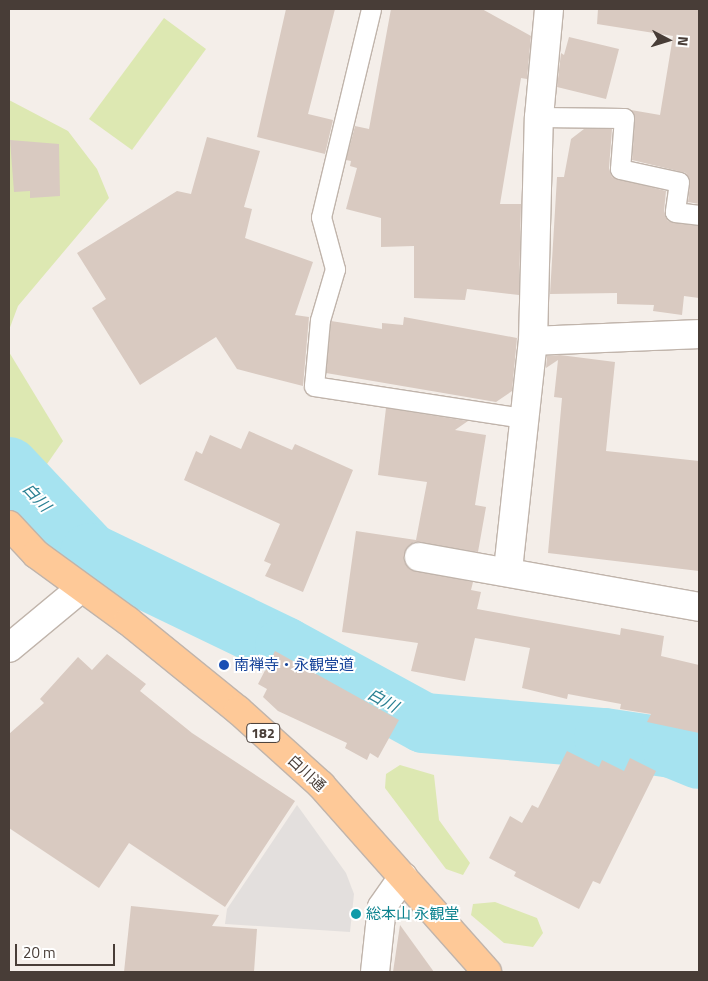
<!DOCTYPE html>
<meta charset="utf-8">
<style>
body{margin:0}
#map{position:relative;width:708px;height:981px;overflow:hidden;background:#f4eee9;font-family:"Titillium Web","Noto Sans JP",sans-serif}
div>[style]{position:absolute}
[style*='--x']{left:calc(var(--x)*1px);top:calc(var(--y)*1px);width:calc(var(--w)*1px);rotate:calc(var(--a)*1deg)}
.green>*{inset:0;background:#dde8b2}
.parking>*{inset:0;background:#e3dfdd}
.river>*{height:60px;margin:-30px;padding:0 30px;transform-origin:30px;border-radius:30px;background:#a6e3f0}
.building>*{inset:0;background:#d9cac1}
.roads{filter:drop-shadow(1px 0 #c0b4ab) drop-shadow(-1px 0 #c0b4ab) drop-shadow(0 1px #c0b4ab) drop-shadow(0 -1px #c0b4ab)}
.lane>*{height:19px;margin:-9.5px;padding:0 9.5px;transform-origin:9.5px;border-radius:9.5px;background:#fff}
.street>*{height:28px;margin:-14px;padding:0 14px;transform-origin:14px;border-radius:14px;background:#fff}
.primary>*{height:28px;margin:-14px;padding:0 14px;transform-origin:14px;border-radius:14px;background:#fec998}
.dots>*{width:14px;height:14px;translate:-50% -50%;box-sizing:border-box;border:2px solid #fff;border-radius:50%}
span{translate:-50% -50%;white-space:nowrap;text-align:center;line-height:1.15;-webkit-text-stroke:4px #fff;paint-order:stroke}
.shield-label span{padding:1px 4px;background:#fff;border:1px solid;border-radius:4px;-webkit-text-stroke-width:0}
.shield-label{font-size:14px;color:#483d37;font-weight:700}
.transit-label{font-size:15px;color:#164399}
.left{translate:0 -50%;text-align:left}
.street-label{font-size:15px;color:#483d37}
.culture-label{font-size:15px;color:#0d838f}
.water-label{font-size:16px;color:#2a8093;font-style:italic}
.frame{position:absolute;inset:0;border:10px solid #483d37;pointer-events:none}
.north{position:absolute;left:643px;top:15px;width:50px;height:50px;-webkit-text-stroke:4px #fff;paint-order:stroke;rotate:95deg;font-size:14px;font-weight:700;line-height:20px;text-align:center;color:#483d37}
.north::after{content:'';display:block;margin:auto;width:18px;height:22px;background:#483d37;clip-path:polygon(50% 0,100% 100%,50% 72%,0 100%)}
.scale{position:absolute;left:15px;top:944px;width:100px;height:22px;box-sizing:border-box;border:2px solid #483d37;border-top:0;padding-left:6px;font-size:15px;line-height:18px;white-space:nowrap;color:#483d37;-webkit-text-stroke:4px #fff;paint-order:stroke}
</style>
<div id="map">
<div class="green">
<i style="clip-path:polygon(164px 18px,206px 49px,132px 150px,89px 119px)"></i>
<i style="clip-path:polygon(9px 100px,68px 131px,97px 169px,109px 198px,18px 306px,9px 330px)"></i>
<i style="clip-path:polygon(9px 352px,63px 441px,47px 464px,22px 466px,9px 450px)"></i>
<i style="clip-path:polygon(400px 765px,434px 775px,439px 820px,470px 863px,463px 875px,446px 869px,385px 788px,386px 774px)"></i>
<i style="clip-path:polygon(495px 902px,537px 918px,543px 933px,533px 947px,504px 943px,471px 915px,473px 904px)"></i>
</div>
<div class="parking">
<i style="clip-path:polygon(297px 805px,346px 873px,354px 894px,350px 932px,225px 924px,227px 909px)"></i>
</div>
<div class="river">
<i style="--x:9;--y:467;--w:118;--a:46.7"></i>
<i style="--x:90;--y:553;--w:216;--a:25.7"></i>
<i style="--x:285;--y:647;--w:158;--a:28.7"></i>
<i style="--x:424;--y:723;--w:181;--a:4.8"></i>
<i style="--x:604;--y:738;--w:69;--a:8.4"></i>
<i style="--x:672;--y:748;--w:29;--a:22"></i>
</div>
<div class="building">
<i style="clip-path:polygon(286px 9px,335px 9px,308px 114px,333px 120px,325px 154px,257px 137px)"></i>
<i style="clip-path:polygon(391px 9px,482px 9px,531px 36px,527px 79px,521px 78px,500px 204px,521px 204px,519px 295px,467px 289px,465px 300px,414px 298px,414px 246px,381px 247px,381px 218px,346px 209px,357px 168px,350px 166px,351px 161px,346px 160px,355px 126px,369px 129px)"></i>
<i style="clip-path:polygon(598px 9px,699px 9px,699px 204px,688px 202px,690px 183px,686px 173px,632px 160px,635px 119px,631px 110px,660px 115px,673px 36px,597px 24px)"></i>
<i style="clip-path:polygon(569px 37px,619px 49px,606px 99px,557px 87px,561px 53px,564px 55px)"></i>
<i style="clip-path:polygon(584px 129px,612px 129px,609px 168px,612px 177px,666px 191px,664px 211px,668px 221px,699px 226px,699px 298px,684px 296px,682px 315px,653px 311px,654px 305px,617px 304px,617px 293px,550px 294px,557px 177px,564px 177px,571px 139px)"></i>
<i style="clip-path:polygon(207px 137px,260px 151px,244px 207px,252px 209px,245px 238px,313px 262px,295px 315px,309px 317px,303px 386px,237px 369px,216px 337px,140px 385px,92px 308px,106px 299px,77px 253px,177px 191px,191px 194px)"></i>
<i style="clip-path:polygon(10px 140px,59px 144px,60px 196px,30px 198px,30px 191px,14px 192px)"></i>
<i style="clip-path:polygon(404px 317px,517px 338px,512px 391px,496px 402px,326px 373px,331px 321px,382px 329px,382px 323px,403px 325px)"></i>
<i style="clip-path:polygon(560px 355px,615px 362px,606px 451px,699px 461px,699px 571px,548px 553px,562px 398px,554px 397px,558px 360px,546px 368px,547px 356px)"></i>
<i style="clip-path:polygon(386px 408px,468px 421px,455px 430px,486px 435px,475px 505px,486px 507px,478px 552px,414px 542px,404px 554px,409px 569px,473px 582px,471px 590px,481px 592px,477px 609px,620px 635px,621px 628px,664px 636px,661px 656px,699px 665px,699px 733px,647px 722px,651px 714px,620px 709px,621px 704px,568px 694px,567px 699px,522px 688px,530px 648px,475px 638px,465px 681px,411px 671px,418px 643px,342px 632px,356px 531px,416px 540px,427px 482px,378px 475px)"></i>
<i style="clip-path:polygon(249px 431px,292px 450px,295px 444px,353px 470px,303px 592px,265px 576px,271px 564px,264px 561px,280px 524px,184px 480px,196px 451px,202px 454px,210px 435px,241px 449px)"></i>
<i style="clip-path:polygon(275px 651px,399px 720px,378px 758px,370px 753px,367px 760px,345px 748px,347px 743px,278px 711px,263px 697px,267px 689px,258px 684px)"></i>
<i style="clip-path:polygon(107px 654px,146px 684px,140px 691px,192px 733px,295px 801px,225px 907px,129px 843px,99px 888px,9px 828px,9px 734px,44px 703px,40px 699px,78px 657px,92px 670px)"></i>
<i style="clip-path:polygon(567px 751px,599px 767px,602px 760px,624px 771px,630px 758px,656px 771px,600px 884px,593px 881px,579px 909px,514px 876px,516px 872px,489px 858px,510px 816px,522px 823px,532px 805px,538px 808px)"></i>
<i style="clip-path:polygon(131px 906px,219px 915px,212px 926px,257px 929px,254px 972px,124px 972px)"></i>
<i style="clip-path:polygon(400px 925px,434px 972px,393px 972px)"></i>
</div>
<div class="roads">
<div class="lane">
<i style="--x:371;--y:9;--w:214;--a:103.5"></i>
<i style="--x:321;--y:217;--w:54;--a:74.9"></i>
<i style="--x:335;--y:269;--w:53;--a:106.4"></i>
<i style="--x:320;--y:320;--w:66;--a:95.2"></i>
<i style="--x:314;--y:386;--w:211;--a:8.7"></i>
<i style="--x:539;--y:117;--w:85;--a:0.7"></i>
<i style="--x:624;--y:118;--w:51;--a:94.5"></i>
<i style="--x:620;--y:169;--w:60;--a:12.4"></i>
<i style="--x:679;--y:182;--w:30;--a:98"></i>
<i style="--x:675;--y:212;--w:24;--a:7"></i>
</div>
<div class="street">
<i style="--x:533;--y:341;--w:166;--a:-2.4"></i>
<i style="--x:419;--y:557;--w:284;--a:10.1"></i>
<i style="--x:508;--y:570;--w:230;--a:-83.8"></i>
<i style="--x:533;--y:341;--w:224;--a:-88.5"></i>
<i style="--x:539;--y:117;--w:108;--a:-84.7"></i>
<i style="--x:9;--y:648;--w:92;--a:-39.7"></i>
<i style="--x:375;--y:972;--w:65;--a:-83.9"></i>
<i style="--x:382;--y:907;--w:37;--a:-55"></i>
</div>
<div class="primary">
<i style="--x:9;--y:525;--w:40;--a:47"></i>
<i style="--x:36;--y:554;--w:114;--a:36.1"></i>
<i style="--x:128;--y:621;--w:141;--a:39"></i>
<i style="--x:238;--y:710;--w:112;--a:42.1"></i>
<i style="--x:321;--y:785;--w:250;--a:48.4"></i>
</div>
</div>
<div class="dots">
<i style="left:224px;top:665px;background:#1a4fb4"></i>
<i style="left:356px;top:914px;background:#0f9aa8"></i>
</div>
<div class="shield-label">
<span style="left:263px;top:733px">182</span>
</div>
<div class="transit-label">
<span class="left" style="left:234px;top:665px">南禅寺・永観堂道</span>
</div>
<div class="street-label">
<span style="left:307px;top:773px;rotate:43deg">白川通</span>
</div>
<div class="culture-label">
<span class="left" style="left:366px;top:914px">総本山 永観堂</span>
</div>
<div class="water-label">
<span style="left:37px;top:497px;rotate:47deg">白川</span>
<span style="left:383px;top:700px;rotate:29deg">白川</span>
</div>
<div class="frame"></div>
<div class="north">N</div>
<div class="scale">20 m</div>
</div>
